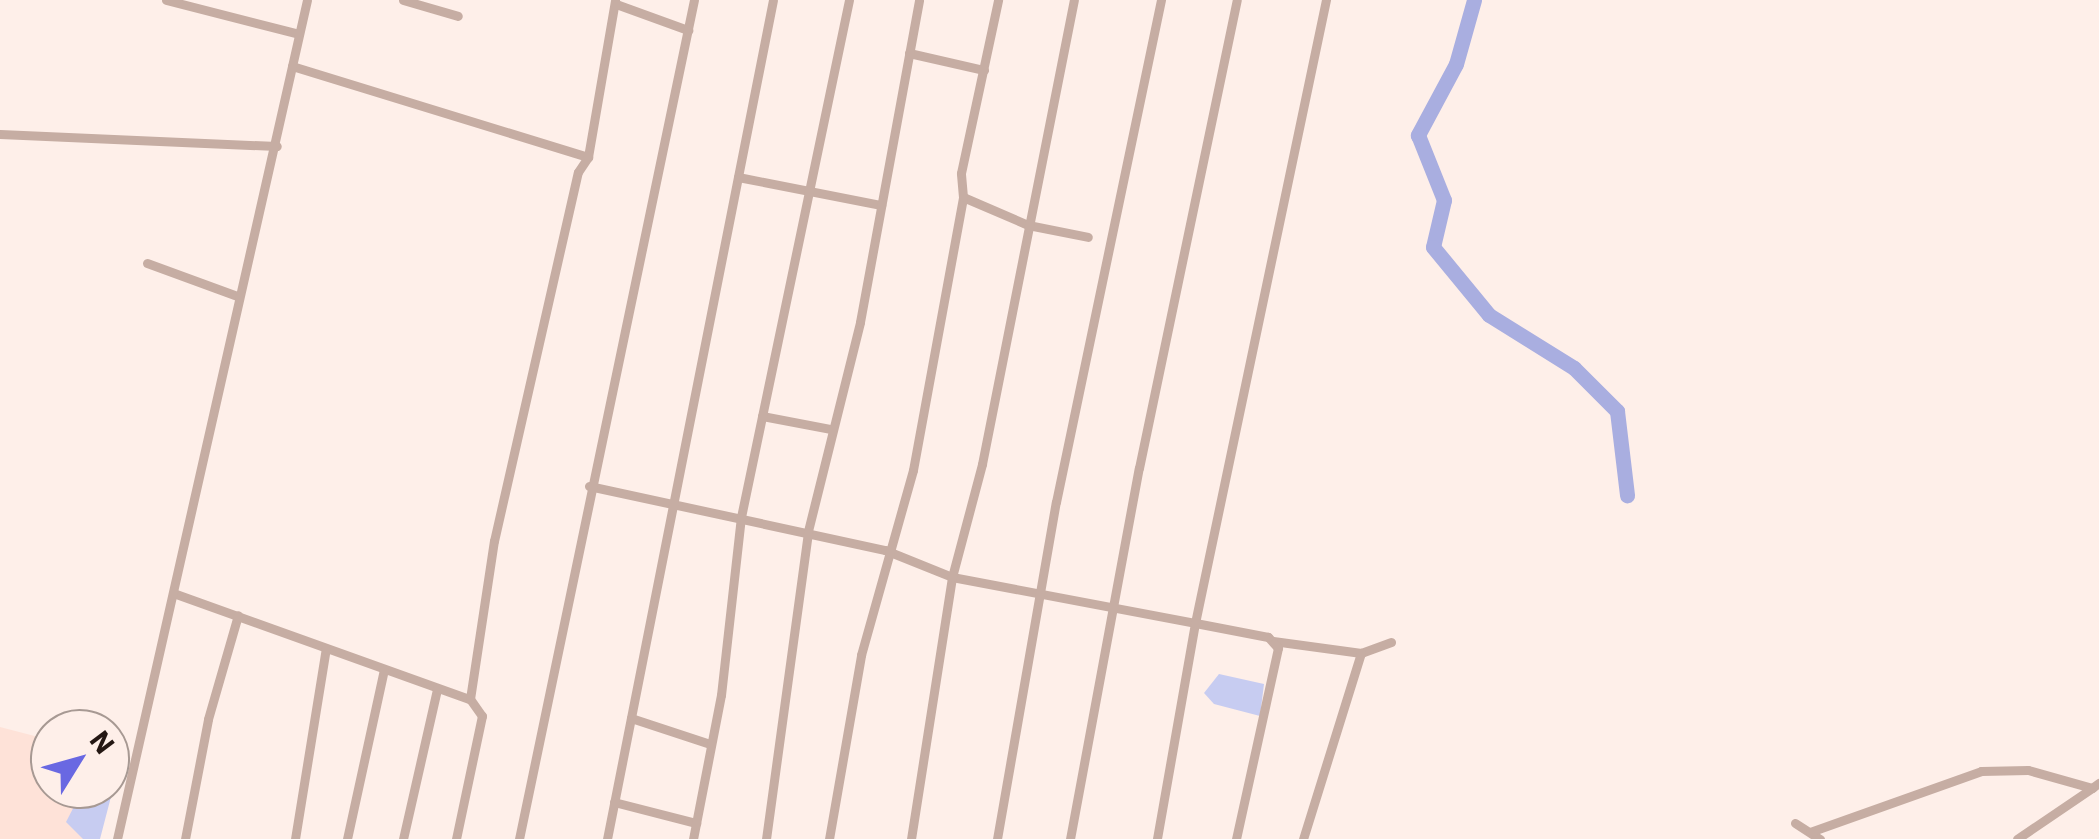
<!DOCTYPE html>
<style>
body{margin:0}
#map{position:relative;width:2099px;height:839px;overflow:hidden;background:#feefe9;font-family:"IBM Plex Sans",sans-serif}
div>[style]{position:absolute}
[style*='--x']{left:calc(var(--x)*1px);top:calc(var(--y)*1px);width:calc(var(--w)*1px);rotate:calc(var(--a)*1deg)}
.built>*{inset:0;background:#fee2d8}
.green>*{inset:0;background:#c7ccf1}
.river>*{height:15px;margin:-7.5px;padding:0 7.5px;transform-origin:7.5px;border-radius:7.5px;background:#a9aee0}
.minor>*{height:9px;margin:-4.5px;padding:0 4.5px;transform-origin:4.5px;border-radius:4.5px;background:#c6ada3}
span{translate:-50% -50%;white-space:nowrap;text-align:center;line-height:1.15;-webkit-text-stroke:8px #feefe9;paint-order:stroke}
.north{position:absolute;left:30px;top:709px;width:100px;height:100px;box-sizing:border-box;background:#feefe9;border:2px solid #a79993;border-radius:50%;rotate:53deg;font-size:28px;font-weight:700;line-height:40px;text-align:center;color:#241713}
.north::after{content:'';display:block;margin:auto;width:35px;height:45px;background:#6968e2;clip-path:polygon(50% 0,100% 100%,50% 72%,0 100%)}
</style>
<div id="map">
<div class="built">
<i style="clip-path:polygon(0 727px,50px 740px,50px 789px,106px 789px,94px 839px,0 839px)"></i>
</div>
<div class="green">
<i style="clip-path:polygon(1219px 674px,1264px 684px,1260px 716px,1214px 704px,1204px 693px)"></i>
<i style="clip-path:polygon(110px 763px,119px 766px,100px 839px,83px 839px,66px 822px,83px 789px,110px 789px)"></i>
</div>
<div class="river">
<i style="--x:1474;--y:0;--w:66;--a:105.7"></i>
<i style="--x:1456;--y:64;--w:81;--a:118.2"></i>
<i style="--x:1418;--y:135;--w:70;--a:68.2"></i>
<i style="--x:1444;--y:200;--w:48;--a:103.2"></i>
<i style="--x:1433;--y:247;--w:88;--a:50.5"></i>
<i style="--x:1489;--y:315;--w:100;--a:31.9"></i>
<i style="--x:1574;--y:368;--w:61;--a:45"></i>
<i style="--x:1617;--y:411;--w:85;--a:83.2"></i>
</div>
<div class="minor">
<i style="--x:166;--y:0;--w:137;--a:14.3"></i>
<i style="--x:403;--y:0;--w:57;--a:16.2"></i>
<i style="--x:616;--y:4;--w:77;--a:19.9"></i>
<i style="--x:909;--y:53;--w:77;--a:12.8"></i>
<i style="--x:292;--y:66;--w:310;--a:17.1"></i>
<i style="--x:0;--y:134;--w:277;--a:2.5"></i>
<i style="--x:738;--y:177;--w:146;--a:11.1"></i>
<i style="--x:963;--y:197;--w:71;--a:23.3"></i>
<i style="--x:1028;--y:225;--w:61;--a:11.3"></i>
<i style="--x:147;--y:263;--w:96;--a:20.1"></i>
<i style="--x:762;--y:416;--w:69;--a:10.8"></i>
<i style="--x:589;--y:486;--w:303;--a:12.2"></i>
<i style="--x:885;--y:550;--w:72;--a:21.9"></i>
<i style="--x:952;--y:577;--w:247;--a:10.7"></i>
<i style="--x:1195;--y:623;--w:219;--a:100"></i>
<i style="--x:176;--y:594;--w:312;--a:19.7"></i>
<i style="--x:1273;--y:641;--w:89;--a:7.8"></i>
<i style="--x:1361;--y:653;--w:32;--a:-20"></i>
<i style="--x:631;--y:718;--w:80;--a:18.2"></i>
<i style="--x:614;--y:802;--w:85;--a:14.4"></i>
<i style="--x:1795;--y:823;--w:30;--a:33"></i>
<i style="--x:1810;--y:832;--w:182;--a:-19.6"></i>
<i style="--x:1981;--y:771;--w:47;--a:-1.2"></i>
<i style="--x:2028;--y:770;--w:66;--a:15.7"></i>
<i style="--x:2092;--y:788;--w:9;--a:-36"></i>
<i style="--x:117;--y:839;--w:860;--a:-77.24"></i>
<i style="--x:185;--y:839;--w:122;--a:-79.1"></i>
<i style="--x:208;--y:719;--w:108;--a:-73.9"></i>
<i style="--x:295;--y:839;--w:193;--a:-80.8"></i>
<i style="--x:347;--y:839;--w:173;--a:-77.7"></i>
<i style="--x:403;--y:839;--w:154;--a:-77.2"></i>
<i style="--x:456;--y:839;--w:126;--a:-78.1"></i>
<i style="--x:482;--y:716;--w:21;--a:-125"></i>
<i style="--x:470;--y:699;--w:160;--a:-81.4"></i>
<i style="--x:494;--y:541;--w:378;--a:-77.2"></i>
<i style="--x:578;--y:172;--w:18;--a:-56"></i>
<i style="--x:588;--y:157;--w:159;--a:-80.2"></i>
<i style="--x:519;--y:839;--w:857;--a:-78.22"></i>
<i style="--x:607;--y:839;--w:855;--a:-78.81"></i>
<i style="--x:693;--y:839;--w:147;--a:-79"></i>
<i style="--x:721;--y:695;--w:179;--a:-83.6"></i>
<i style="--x:741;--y:517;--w:528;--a:-78.2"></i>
<i style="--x:766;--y:839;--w:311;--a:-82.2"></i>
<i style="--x:808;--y:531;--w:215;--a:-76"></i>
<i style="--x:860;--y:322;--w:327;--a:-79.6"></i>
<i style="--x:829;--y:839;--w:187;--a:-80.1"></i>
<i style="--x:861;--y:655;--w:192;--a:-74.3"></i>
<i style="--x:913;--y:470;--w:278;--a:-79.6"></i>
<i style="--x:963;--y:197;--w:24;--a:-95"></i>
<i style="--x:961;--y:173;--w:177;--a:-77.9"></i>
<i style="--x:911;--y:839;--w:265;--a:-81.1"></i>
<i style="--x:952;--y:577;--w:117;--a:-75.1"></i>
<i style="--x:982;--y:464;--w:473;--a:-78.8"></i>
<i style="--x:997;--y:839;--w:342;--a:-80.1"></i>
<i style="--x:1056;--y:502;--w:513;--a:-78.19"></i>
<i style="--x:1070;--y:839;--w:377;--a:-79.5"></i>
<i style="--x:1139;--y:468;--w:478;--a:-78.2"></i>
<i style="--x:1236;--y:839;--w:196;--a:-77.6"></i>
<i style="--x:1278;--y:648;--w:15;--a:-132"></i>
<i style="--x:1268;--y:637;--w:74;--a:-169.1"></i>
<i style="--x:1195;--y:623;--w:637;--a:-78.13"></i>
<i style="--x:1303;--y:839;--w:195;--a:-72.7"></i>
<i style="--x:2017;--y:839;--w:91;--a:-34.2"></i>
</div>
<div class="north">N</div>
</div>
